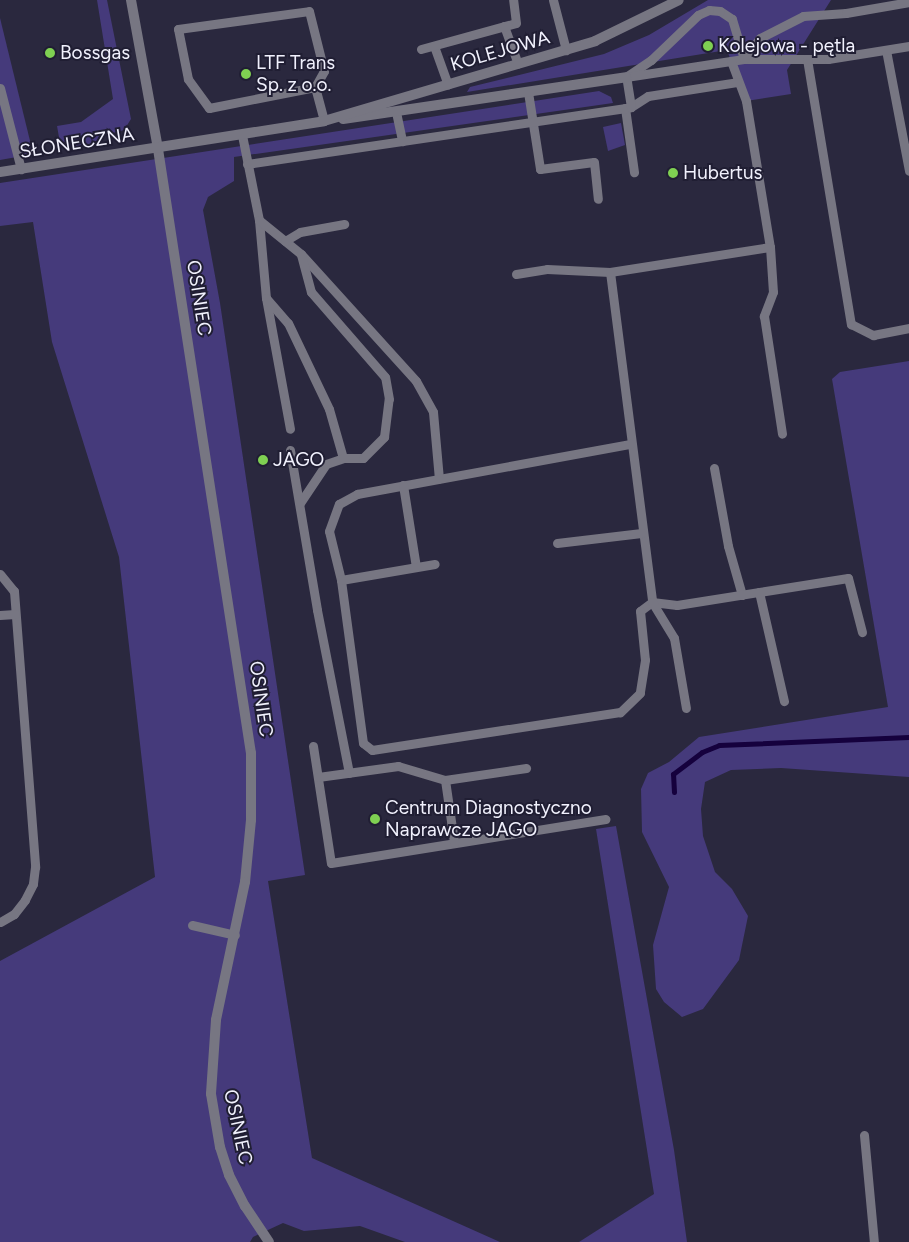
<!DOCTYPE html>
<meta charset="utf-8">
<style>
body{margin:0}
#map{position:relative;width:909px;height:1242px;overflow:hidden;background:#2a283e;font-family:Figtree,sans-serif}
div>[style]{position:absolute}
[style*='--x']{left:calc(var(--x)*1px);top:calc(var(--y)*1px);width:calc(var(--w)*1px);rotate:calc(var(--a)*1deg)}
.green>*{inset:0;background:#453a7b}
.stream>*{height:5px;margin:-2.5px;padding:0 2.5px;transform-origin:2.5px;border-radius:2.5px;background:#15013d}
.service>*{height:9px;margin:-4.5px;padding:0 4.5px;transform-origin:4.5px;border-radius:4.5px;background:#777682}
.minor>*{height:10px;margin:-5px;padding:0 5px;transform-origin:5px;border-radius:5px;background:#777682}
.tertiary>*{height:10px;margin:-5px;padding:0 5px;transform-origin:5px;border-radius:5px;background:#777682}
.dots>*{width:14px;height:14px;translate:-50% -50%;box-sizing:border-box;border:2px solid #201e33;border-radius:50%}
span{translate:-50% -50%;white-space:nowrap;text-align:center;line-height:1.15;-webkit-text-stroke:4px #201e33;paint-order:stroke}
.poi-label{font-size:19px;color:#f1f1fd}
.left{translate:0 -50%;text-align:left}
.street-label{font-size:19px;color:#f1f1fd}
</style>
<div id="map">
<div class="green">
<i style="clip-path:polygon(97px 0,107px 0,131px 119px,124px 130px,98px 137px,99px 143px,68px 148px,60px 143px,57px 126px,81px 122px,113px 99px)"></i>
<i style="clip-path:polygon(708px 0,831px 0,787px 70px,791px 94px,746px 101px,727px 50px,467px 92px,470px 87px,604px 54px,649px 35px)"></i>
<i style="clip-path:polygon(0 18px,32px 149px,28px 155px,0 160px)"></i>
<i style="clip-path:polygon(599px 91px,611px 97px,613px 103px,234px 157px,234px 181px,208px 197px,203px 210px,220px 303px,305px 875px,268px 881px,312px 1158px,500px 1242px,405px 1242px,360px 1226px,304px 1231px,283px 1223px,253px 1237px,250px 1242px,0 1242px,0 961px,155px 877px,119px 557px,52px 342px,33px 222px,0 226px,0 183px)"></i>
<i style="clip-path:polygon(621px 123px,625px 145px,608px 151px,603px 127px)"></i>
<i style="clip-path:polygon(909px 361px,909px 777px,781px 768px,731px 770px,705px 782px,701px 809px,703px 836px,715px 872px,732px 889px,748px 916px,739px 960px,703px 1009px,682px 1017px,664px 1002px,656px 989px,653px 945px,669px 887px,642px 832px,641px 789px,648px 773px,669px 762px,699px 737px,888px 707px,832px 379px,840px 372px)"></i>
<i style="clip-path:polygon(616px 826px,674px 1150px,687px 1242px,579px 1242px,654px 1194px,596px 829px)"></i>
</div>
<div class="stream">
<i style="--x:674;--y:792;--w:18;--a:-93"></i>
<i style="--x:673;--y:774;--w:36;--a:-37"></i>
<i style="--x:702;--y:752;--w:18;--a:-22"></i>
<i style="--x:719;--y:745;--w:190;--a:-2.4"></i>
</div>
<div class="service">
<i style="--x:553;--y:0;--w:52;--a:75.4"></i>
<i style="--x:309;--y:11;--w:62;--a:76"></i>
<i style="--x:324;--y:71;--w:18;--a:119"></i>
<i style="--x:315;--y:87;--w:108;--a:168.8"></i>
<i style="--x:209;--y:108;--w:36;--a:-126"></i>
<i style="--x:188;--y:79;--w:51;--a:-101.3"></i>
<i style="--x:178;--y:29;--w:132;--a:-7.8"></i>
<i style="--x:504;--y:26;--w:40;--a:69.8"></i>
<i style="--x:434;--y:46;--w:41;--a:70.3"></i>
<i style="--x:421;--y:49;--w:98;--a:-15.3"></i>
<i style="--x:516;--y:23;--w:23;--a:-97"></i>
<i style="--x:886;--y:50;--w:123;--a:79.2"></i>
<i style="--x:744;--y:59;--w:42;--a:-106.7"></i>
<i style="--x:732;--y:19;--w:14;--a:-146"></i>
<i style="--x:720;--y:11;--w:11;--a:-175"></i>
<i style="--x:709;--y:10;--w:12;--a:156"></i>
<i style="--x:698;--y:15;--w:65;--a:136.2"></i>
<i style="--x:651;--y:60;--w:30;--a:146"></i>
<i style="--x:626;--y:77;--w:119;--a:-8.7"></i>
<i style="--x:744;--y:59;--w:84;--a:0"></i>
<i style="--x:828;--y:59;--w:82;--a:-9.1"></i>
<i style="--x:744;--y:59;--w:26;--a:-53"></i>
<i style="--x:760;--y:38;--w:48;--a:-27.1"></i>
<i style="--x:803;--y:16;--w:43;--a:-4"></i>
<i style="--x:846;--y:13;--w:64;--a:-9.9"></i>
<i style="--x:807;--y:59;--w:269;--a:80.6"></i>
<i style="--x:851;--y:324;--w:25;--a:27"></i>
<i style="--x:873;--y:335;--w:37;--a:-11"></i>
<i style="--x:731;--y:61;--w:43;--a:69.4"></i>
<i style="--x:746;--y:101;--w:148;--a:80.7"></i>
<i style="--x:770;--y:247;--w:45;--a:86.2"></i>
<i style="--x:773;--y:292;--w:26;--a:111"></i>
<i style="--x:764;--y:316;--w:119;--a:81.3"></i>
<i style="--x:315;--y:87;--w:35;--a:75"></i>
<i style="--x:0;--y:88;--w:84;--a:75.5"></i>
<i style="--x:528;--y:92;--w:78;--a:81.1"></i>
<i style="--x:540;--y:169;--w:54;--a:-7.4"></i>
<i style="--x:594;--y:162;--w:37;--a:84"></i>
<i style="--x:631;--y:107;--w:20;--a:-33"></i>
<i style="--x:648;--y:96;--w:90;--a:-8.9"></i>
<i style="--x:625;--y:108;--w:65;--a:82"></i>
<i style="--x:396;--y:112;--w:30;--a:78"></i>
<i style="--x:242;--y:135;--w:87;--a:78.7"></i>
<i style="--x:259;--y:220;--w:78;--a:84.9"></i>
<i style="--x:266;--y:298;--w:133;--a:79.6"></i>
<i style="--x:247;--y:164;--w:388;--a:-8.4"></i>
<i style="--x:631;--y:107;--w:30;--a:-99"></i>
<i style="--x:259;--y:220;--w:54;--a:39"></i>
<i style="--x:301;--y:254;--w:171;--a:47.8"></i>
<i style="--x:416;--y:381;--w:35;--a:61"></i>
<i style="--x:433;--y:412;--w:67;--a:84.9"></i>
<i style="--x:285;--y:241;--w:17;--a:-31"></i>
<i style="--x:300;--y:232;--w:45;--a:-10.3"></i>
<i style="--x:610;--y:272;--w:333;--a:82.7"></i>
<i style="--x:652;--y:602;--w:15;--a:143"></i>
<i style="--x:640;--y:611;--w:49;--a:84.2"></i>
<i style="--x:645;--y:660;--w:33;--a:99"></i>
<i style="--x:640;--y:693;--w:28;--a:136"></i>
<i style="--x:620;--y:712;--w:251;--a:171.3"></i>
<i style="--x:372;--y:750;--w:11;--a:-142"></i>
<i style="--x:363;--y:743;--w:164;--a:-97.7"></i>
<i style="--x:341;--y:580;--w:50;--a:-103.8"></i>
<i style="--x:329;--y:531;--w:29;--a:-70"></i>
<i style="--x:339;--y:504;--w:21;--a:-29"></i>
<i style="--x:357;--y:494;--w:278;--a:-10.4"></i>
<i style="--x:516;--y:274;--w:31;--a:-9"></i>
<i style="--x:547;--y:269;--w:63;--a:2.7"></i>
<i style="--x:610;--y:272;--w:162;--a:-8.9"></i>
<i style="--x:266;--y:298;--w:33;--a:49"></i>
<i style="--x:288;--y:323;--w:95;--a:64.5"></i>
<i style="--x:329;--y:409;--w:51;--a:74.1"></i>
<i style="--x:290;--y:450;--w:162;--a:80.4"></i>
<i style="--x:317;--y:610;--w:166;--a:78.9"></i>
<i style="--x:714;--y:468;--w:79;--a:79.8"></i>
<i style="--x:728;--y:546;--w:51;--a:74.1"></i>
<i style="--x:403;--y:485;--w:83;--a:81"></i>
<i style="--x:300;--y:503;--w:47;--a:-56.3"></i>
<i style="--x:326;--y:464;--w:18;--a:-19"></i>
<i style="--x:343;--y:458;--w:20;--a:0"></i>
<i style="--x:363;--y:458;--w:30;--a:-45"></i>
<i style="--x:384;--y:437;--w:38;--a:-83"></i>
<i style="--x:389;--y:399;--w:22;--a:-100"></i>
<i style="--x:385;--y:377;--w:113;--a:-131"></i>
<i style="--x:311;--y:292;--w:39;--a:-105"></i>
<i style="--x:557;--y:543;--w:85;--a:-6.8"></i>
<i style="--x:0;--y:574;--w:22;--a:51"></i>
<i style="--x:14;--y:591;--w:277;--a:85.6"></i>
<i style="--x:35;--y:867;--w:17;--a:97"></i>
<i style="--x:33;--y:884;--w:18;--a:117"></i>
<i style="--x:25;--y:900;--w:18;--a:128"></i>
<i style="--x:14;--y:914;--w:16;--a:150"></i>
<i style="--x:341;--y:580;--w:95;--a:-9.7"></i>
<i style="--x:759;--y:592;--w:112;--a:77.1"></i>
<i style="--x:652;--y:602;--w:25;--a:7"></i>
<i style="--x:677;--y:605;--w:173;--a:-9"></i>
<i style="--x:848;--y:578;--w:56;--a:75.5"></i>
<i style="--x:652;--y:602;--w:42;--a:58.6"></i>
<i style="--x:674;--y:638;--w:71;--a:80.3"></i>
<i style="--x:0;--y:615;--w:15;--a:-4"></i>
<i style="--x:313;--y:746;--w:118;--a:81.3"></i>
<i style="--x:331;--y:863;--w:278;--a:-9.1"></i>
<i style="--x:318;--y:777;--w:81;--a:-7.8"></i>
<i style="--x:398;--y:766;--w:49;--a:16.6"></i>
<i style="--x:445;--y:780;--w:63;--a:81.7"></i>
<i style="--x:445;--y:780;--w:82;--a:-8.4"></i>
<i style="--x:192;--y:925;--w:44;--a:13.1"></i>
<i style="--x:864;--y:1135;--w:107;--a:84.7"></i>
</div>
<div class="minor">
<i style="--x:343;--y:119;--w:286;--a:-8.4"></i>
</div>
<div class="tertiary">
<i style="--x:131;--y:0;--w:151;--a:79.7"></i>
<i style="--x:158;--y:149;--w:611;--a:81.25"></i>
<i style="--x:251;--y:753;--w:67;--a:90"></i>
<i style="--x:251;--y:820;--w:62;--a:95.5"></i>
<i style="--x:245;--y:882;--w:141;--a:101.9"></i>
<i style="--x:216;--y:1020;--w:74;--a:93.9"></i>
<i style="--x:211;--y:1094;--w:54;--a:80.4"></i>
<i style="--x:220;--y:1147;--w:29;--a:72"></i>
<i style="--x:229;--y:1175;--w:35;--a:63"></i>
<i style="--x:245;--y:1206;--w:43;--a:56.3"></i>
<i style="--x:0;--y:172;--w:328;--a:-8.9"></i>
<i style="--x:324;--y:121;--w:283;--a:-16.4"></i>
<i style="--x:595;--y:41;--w:93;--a:-26"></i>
</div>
<div class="dots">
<i style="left:708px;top:46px;background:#7fd052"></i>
<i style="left:50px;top:53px;background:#7fd052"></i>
<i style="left:246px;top:74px;background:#7fd052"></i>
<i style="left:673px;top:173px;background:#7fd052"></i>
<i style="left:263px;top:460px;background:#7fd052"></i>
<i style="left:375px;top:819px;background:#7fd052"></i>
</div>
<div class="poi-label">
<span class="left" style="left:718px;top:46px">Kolejowa - pętla</span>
<span class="left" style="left:60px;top:53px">Bossgas</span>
<span class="left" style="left:256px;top:74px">LTF Trans<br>Sp. z o.o.</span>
<span class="left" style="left:683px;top:173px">Hubertus</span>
<span class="left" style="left:273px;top:460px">JAGO</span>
<span class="left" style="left:385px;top:819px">Centrum Diagnostyczno<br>Naprawcze JAGO</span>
</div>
<div class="street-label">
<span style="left:500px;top:51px;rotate:-16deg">KOLEJOWA</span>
<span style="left:77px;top:143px;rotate:-9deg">SŁONECZNA</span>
<span style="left:199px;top:298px;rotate:81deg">OSINIEC</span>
<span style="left:261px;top:699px;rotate:82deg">OSINIEC</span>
<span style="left:238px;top:1127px;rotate:78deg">OSINIEC</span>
</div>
</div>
